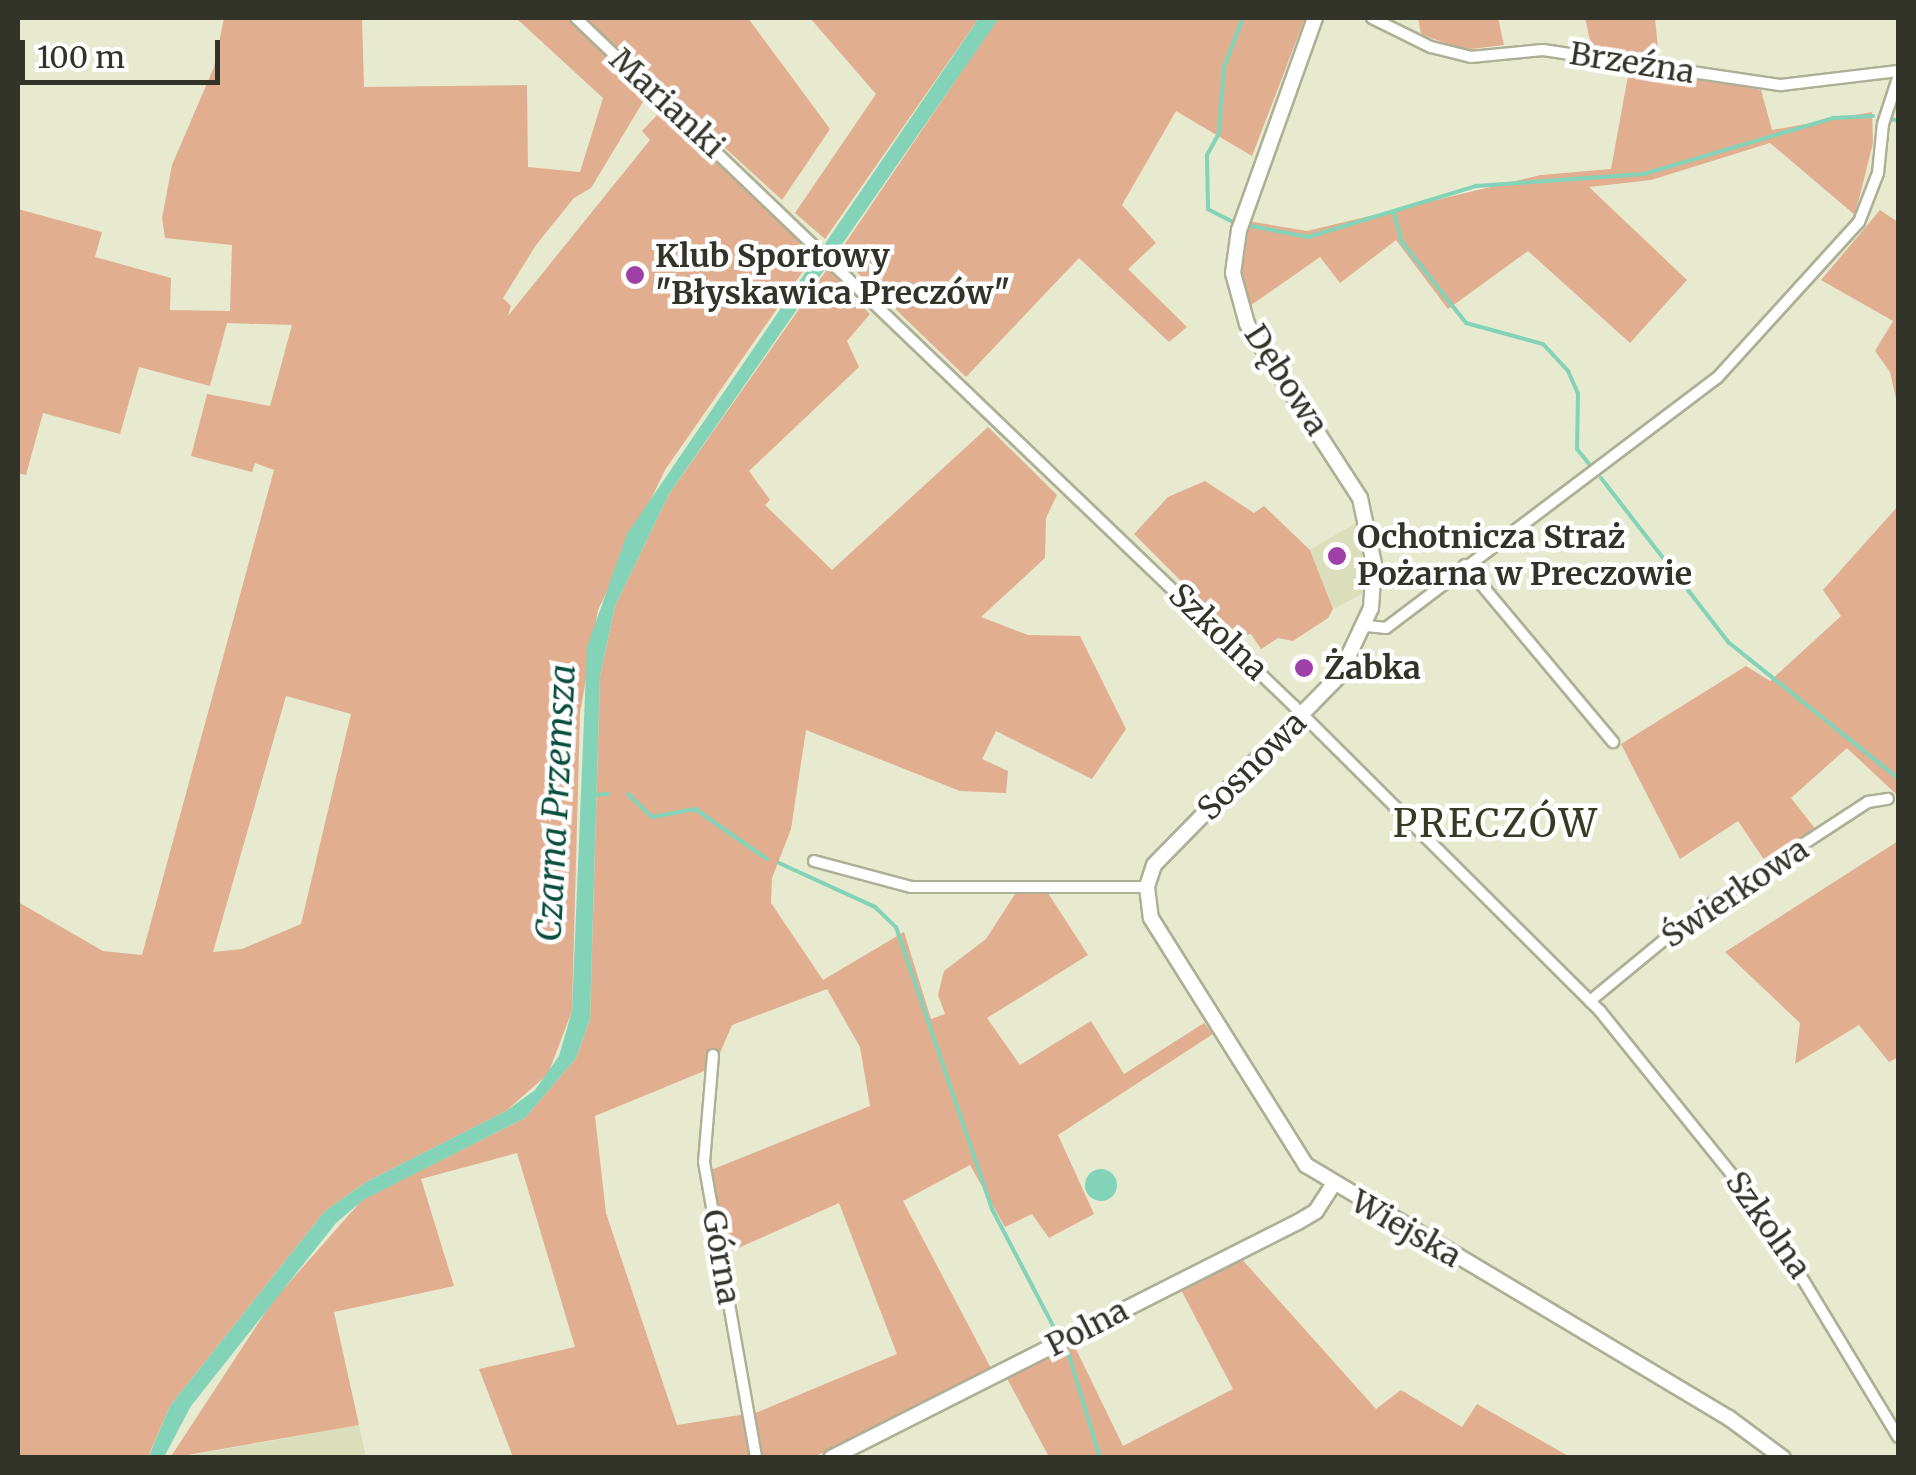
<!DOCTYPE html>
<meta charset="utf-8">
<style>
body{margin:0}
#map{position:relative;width:1916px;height:1475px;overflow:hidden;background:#e7eace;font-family:Merriweather,serif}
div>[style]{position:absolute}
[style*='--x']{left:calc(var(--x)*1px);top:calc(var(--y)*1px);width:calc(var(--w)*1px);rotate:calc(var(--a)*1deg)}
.built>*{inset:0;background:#dbdebb}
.green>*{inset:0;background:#e1ae90}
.water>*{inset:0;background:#83d3b8}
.round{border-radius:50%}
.stream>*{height:4px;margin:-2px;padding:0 2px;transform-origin:2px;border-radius:2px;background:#83d3b8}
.roads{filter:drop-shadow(2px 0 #adb095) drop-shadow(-2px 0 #adb095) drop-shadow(0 2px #adb095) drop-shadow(0 -2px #adb095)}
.minor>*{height:10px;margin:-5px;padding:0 5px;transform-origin:5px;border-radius:5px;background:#fff}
.tertiary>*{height:14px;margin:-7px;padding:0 7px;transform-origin:7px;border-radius:7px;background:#fff}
.dots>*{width:28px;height:28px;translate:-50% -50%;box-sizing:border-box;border:5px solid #fff;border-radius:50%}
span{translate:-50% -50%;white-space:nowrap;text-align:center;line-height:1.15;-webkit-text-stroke:9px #fff;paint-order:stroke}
.street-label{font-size:32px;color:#333429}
.poi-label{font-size:32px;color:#333429;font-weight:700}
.left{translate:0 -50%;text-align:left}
.water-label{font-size:35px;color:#094e3c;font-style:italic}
.quarter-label{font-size:38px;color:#393a24;letter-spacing:2.5px}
.frame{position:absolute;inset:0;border:20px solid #333429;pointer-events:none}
.scale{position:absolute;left:20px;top:40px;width:200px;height:45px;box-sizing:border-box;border:5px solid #333429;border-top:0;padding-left:12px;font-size:30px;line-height:35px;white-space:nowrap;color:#333429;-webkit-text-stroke:8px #fff;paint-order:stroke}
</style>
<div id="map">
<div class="built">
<i style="clip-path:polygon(1359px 521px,1366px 592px,1333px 609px,1310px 550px)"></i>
<i style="clip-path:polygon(359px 1425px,366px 1457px,181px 1457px)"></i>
</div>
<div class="green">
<i style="clip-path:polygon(evenodd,224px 18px,362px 18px,364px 87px,527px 85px,528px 167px,580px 172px,603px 98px,516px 18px,568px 18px,649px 92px,591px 188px,574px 198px,536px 245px,503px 298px,511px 306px,508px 316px,650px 140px,642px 131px,658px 114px,668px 113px,815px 254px,665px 470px,598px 610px,580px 713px,572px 1011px,548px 1074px,506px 1111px,366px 1182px,325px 1211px,170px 1406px,148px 1457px,18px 1457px,18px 902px,103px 951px,142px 955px,274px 470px,255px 463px,252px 472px,191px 456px,207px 394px,270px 406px,292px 325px,227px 323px,210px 386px,139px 367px,120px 434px,43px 413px,26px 475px,18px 473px,18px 209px,102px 232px,95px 257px,171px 278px,170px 310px,230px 311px,232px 245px,165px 238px,162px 218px,172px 165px,214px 67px,224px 18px,286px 696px,351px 714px,301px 924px,242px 949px,213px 952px,286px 696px)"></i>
<i style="clip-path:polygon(583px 18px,748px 18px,830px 129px,782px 200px)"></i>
<i style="clip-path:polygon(810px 18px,979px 18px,825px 239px,795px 213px,876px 94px)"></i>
<i style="clip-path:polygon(998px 18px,1305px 18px,1252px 156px,1176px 111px,1122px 205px,1156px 243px,1128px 269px,1187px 327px,1169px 342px,1079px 258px,966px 377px,838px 254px)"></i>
<i style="clip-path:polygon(1418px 18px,1498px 18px,1504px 45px,1463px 50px,1421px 34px)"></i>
<i style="clip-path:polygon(1585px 18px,1655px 18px,1659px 58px,1591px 45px)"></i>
<i style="clip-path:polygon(1630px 65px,1761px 90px,1772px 130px,1872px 112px,1873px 143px,1855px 215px,1770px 143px,1651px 180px,1589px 187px,1687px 280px,1630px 343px,1528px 251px,1448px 309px,1396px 240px,1340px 283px,1320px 257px,1247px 308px,1240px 250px,1248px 221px,1307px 231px,1541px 175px,1611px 169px)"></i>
<i style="clip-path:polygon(1880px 210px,1898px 222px,1898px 407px,1890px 372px,1875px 351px,1893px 321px,1821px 280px)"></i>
<i style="clip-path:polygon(828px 268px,870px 314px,847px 341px,859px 367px,749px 471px,770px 500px,765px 505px,832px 570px,988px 427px,1057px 495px,1046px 518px,1045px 558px,981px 617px,1028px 635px,1080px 636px,1126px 729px,1092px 779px,996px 731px,982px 759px,1008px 771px,1006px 793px,960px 791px,806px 730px,791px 829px,772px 878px,771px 903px,823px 980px,904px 932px,931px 1019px,945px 1014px,938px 995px,944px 971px,986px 939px,1017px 891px,1046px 890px,1088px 955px,987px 1018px,1020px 1065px,1091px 1021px,1124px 1074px,1204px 1023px,1213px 1034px,1058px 1135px,1094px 1214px,1049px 1238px,1032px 1214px,1005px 1227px,970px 1165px,903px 1201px,993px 1372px,814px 1457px,763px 1457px,753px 1414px,897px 1354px,839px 1203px,727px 1253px,711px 1170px,870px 1106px,860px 1047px,827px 989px,732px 1025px,714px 1067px,595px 1116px,606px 1213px,677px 1425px,746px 1414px,750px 1457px,513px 1457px,479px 1369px,575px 1347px,517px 1153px,421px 1179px,454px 1286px,334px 1312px,359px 1425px,170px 1458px,272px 1302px,362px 1200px,525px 1118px,576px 1058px,590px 1019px,600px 676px,615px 606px,669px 494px)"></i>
<i style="clip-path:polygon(1205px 481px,1254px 513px,1264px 506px,1310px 550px,1333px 609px,1328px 618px,1293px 641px,1278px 638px,1261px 649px,1251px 634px,1237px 637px,1134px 534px,1168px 497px)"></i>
<i style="clip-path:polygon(1898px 506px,1898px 796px,1847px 748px,1791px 798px,1817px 831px,1767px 864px,1738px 821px,1680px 859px,1621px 744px,1746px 666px,1770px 681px,1841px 616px,1823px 590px)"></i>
<i style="clip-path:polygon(1898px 841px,1898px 1057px,1889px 1062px,1859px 1025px,1795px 1064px,1800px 1023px,1725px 952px)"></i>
<i style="clip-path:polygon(1239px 1256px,1376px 1409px,1401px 1390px,1462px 1427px,1477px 1404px,1570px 1457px,1049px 1457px,1003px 1371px,1071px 1339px,1123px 1446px,1233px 1389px,1178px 1284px)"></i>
</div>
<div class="water">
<i style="clip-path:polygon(979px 18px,999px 18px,669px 494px,615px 606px,600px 676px,590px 1019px,576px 1058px,525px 1118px,363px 1200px,336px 1223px,191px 1406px,164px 1457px,148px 1458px,170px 1406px,325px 1211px,366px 1182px,506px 1111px,535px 1090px,559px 1056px,572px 1011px,587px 647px,627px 534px)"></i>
<i class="round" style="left:1085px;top:1169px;width:32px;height:32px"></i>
</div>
<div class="stream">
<i style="--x:1892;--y:119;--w:6;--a:18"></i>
<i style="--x:1394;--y:213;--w:30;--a:75"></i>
<i style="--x:1402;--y:242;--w:103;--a:51.7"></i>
<i style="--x:1466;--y:323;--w:80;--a:15.3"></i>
<i style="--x:1543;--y:344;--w:37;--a:47"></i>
<i style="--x:1568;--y:371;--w:24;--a:66"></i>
<i style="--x:1578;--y:393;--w:56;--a:91"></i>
<i style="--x:1577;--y:449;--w:19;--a:51"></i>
<i style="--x:1233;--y:222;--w:28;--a:-153"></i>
<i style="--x:1208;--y:209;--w:54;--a:-91.1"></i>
<i style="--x:1207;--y:155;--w:25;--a:-61"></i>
<i style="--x:1219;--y:133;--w:66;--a:-85.7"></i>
<i style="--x:1224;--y:67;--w:53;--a:-68.8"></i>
<i style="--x:1246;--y:225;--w:63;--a:11"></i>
<i style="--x:1308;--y:237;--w:176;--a:-16.9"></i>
<i style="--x:1476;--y:186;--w:168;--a:-4.1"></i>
<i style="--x:1644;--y:174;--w:197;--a:-16.5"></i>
<i style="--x:1833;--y:118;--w:40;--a:-2.9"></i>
<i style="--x:1601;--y:478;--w:207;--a:52.2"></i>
<i style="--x:1728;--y:642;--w:218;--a:38.7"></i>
<i style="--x:628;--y:794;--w:33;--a:44"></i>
<i style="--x:652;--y:817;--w:44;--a:-10.5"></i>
<i style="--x:695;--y:809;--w:88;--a:34.8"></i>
<i style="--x:593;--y:795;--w:15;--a:-4"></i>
<i style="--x:779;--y:863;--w:106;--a:24.6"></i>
<i style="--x:875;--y:907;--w:29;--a:44"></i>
<i style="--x:896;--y:927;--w:298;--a:71.2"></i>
<i style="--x:992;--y:1209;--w:142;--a:62.4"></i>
<i style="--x:1068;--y:1352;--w:111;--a:73.2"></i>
</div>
<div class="roads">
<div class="minor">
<i style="--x:576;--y:18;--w:994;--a:43.78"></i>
<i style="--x:1294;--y:706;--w:432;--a:44.9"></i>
<i style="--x:1600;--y:1011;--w:258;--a:51.1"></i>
<i style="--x:1762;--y:1212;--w:263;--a:58.8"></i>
<i style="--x:1372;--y:18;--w:66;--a:26.2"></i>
<i style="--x:1431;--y:47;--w:41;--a:14"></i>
<i style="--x:1471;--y:57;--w:72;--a:-5.6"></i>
<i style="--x:1543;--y:50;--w:241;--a:8.4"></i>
<i style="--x:1781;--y:85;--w:118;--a:-6.8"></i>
<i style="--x:1465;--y:565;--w:231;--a:50.1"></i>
<i style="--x:1367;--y:626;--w:19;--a:6"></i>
<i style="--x:1386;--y:628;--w:415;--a:-37.1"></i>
<i style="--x:1717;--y:378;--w:211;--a:-47.7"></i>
<i style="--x:1859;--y:222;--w:53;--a:-68.8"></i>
<i style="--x:1878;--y:173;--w:49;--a:-84.2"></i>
<i style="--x:1883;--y:124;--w:48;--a:-71.9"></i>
<i style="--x:814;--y:861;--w:100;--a:15"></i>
<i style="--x:911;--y:887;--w:236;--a:0"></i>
<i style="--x:1590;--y:1001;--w:134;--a:-39.5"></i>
<i style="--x:1693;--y:916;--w:209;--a:-33.1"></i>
<i style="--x:1868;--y:802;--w:20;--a:-9"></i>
<i style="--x:713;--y:1055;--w:107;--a:94.8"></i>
<i style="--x:704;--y:1162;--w:301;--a:80"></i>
</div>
<div class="tertiary">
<i style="--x:1315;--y:18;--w:225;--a:109.7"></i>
<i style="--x:1239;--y:230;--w:43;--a:97.9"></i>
<i style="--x:1233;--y:273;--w:53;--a:74.6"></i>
<i style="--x:1247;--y:324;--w:207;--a:57"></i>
<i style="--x:1360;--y:498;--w:67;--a:78"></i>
<i style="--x:1374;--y:564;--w:44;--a:93.9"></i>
<i style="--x:1371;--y:608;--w:75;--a:115.2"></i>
<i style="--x:1339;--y:676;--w:264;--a:134.4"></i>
<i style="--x:1154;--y:865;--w:23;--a:108"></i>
<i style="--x:1147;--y:887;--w:31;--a:83"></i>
<i style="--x:1151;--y:918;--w:292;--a:57.9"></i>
<i style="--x:1306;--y:1165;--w:493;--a:30.9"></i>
<i style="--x:1729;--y:1418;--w:67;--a:36.5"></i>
<i style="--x:831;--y:1458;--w:523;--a:-26.81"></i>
<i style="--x:1298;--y:1222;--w:21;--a:-31"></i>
<i style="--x:1316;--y:1211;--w:30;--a:-57"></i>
</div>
</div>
<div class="dots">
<i style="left:635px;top:275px;background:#9f40a9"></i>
<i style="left:1337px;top:556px;background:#9f40a9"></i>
<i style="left:1304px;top:668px;background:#9f40a9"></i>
</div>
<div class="street-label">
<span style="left:1632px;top:63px;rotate:9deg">Brzeźna</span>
<span style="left:667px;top:103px;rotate:43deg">Marianki</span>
<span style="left:1286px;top:380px;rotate:57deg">Dębowa</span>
<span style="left:1218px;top:632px;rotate:44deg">Szkolna</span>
<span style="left:1252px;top:766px;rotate:-45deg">Sosnowa</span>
<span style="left:1735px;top:893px;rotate:-34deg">Świerkowa</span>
<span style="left:1768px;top:1225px;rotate:55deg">Szkolna</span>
<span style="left:1406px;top:1229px;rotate:30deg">Wiejska</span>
<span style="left:721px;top:1257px;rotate:80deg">Górna</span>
<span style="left:1087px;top:1328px;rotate:-27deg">Polna</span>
</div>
<div class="poi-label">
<span class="left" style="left:655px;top:275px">Klub Sportowy<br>"Błyskawica Preczów"</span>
<span class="left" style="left:1357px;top:556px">Ochotnicza Straż<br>Pożarna w Preczowie</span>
<span class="left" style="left:1324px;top:668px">Żabka</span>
</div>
<div class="water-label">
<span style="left:556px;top:803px;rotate:-87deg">Czarna Przemsza</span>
</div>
<div class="quarter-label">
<span style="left:1496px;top:824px">PRECZÓW</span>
</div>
<div class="frame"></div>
<div class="scale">100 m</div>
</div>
